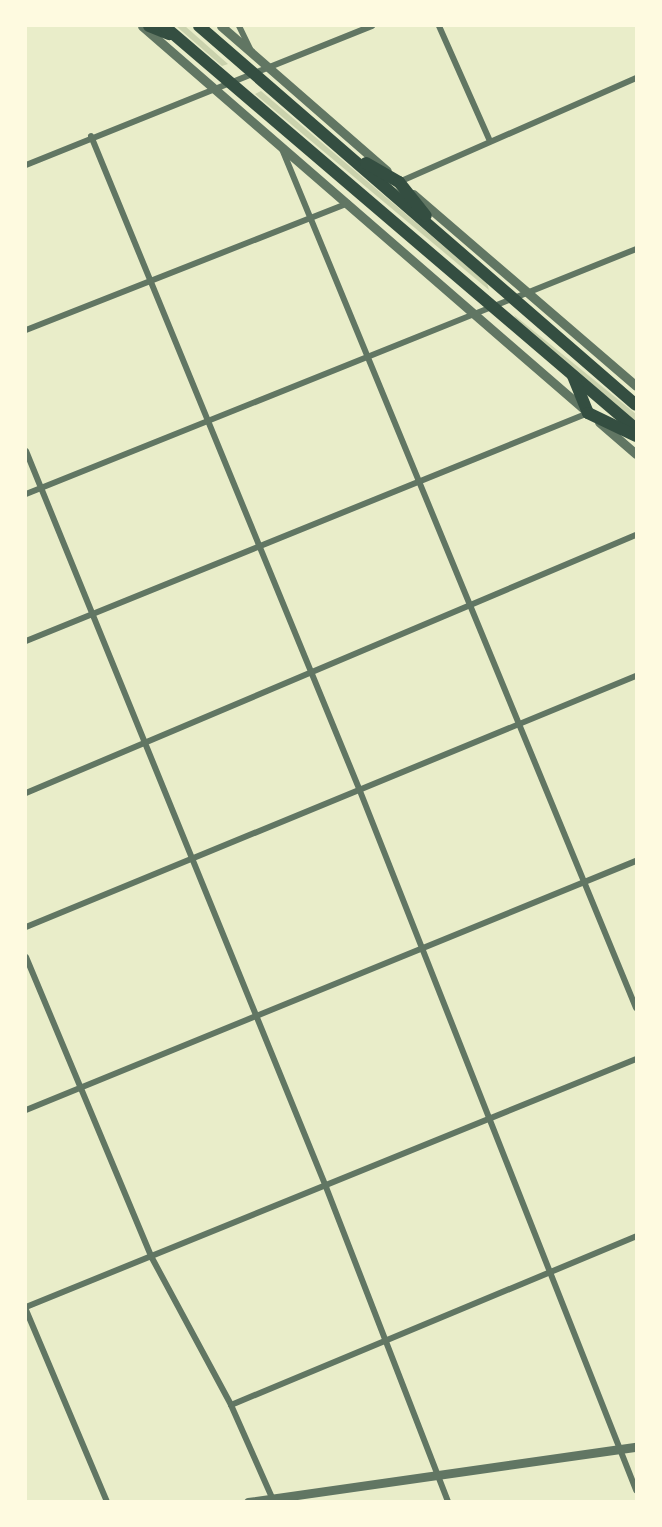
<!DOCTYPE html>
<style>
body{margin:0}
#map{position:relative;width:662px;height:1527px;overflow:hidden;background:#e9edc9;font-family:Cabin,sans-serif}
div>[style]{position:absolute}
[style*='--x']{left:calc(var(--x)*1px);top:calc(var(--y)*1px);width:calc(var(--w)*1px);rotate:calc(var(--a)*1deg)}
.green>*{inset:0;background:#cad2ad}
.minor>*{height:6px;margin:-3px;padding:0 3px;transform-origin:3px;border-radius:3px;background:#617663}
.tertiary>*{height:9px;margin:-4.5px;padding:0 4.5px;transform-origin:4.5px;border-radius:4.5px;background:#617663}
.primary>*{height:12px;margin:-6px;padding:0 6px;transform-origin:6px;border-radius:6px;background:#344e41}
span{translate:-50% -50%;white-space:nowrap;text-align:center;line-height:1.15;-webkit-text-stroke:5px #fefae0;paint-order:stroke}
.frame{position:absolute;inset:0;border:27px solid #fefae0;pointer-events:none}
</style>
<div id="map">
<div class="green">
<i style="clip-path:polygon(176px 26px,185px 26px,228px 64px,222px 66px)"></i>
<i style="clip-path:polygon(261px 91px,487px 283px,489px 290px,255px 94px)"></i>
<i style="clip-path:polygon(514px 315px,636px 414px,636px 423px,517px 321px)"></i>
</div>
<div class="minor">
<i style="--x:239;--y:26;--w:25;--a:64"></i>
<i style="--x:439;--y:26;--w:126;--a:66.1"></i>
<i style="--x:91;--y:136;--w:708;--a:67.67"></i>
<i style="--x:360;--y:791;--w:752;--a:68.45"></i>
<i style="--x:282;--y:149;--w:929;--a:67.6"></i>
<i style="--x:26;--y:165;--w:373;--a:-21.9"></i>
<i style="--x:399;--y:182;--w:259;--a:-23.7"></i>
<i style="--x:26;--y:330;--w:346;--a:-21.5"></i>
<i style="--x:26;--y:451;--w:795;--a:67.82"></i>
<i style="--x:326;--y:1187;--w:338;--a:68.8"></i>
<i style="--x:26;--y:494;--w:657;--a:-21.88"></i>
<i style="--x:26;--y:641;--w:606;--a:-22.08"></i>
<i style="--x:26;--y:793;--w:662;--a:-22.93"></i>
<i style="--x:26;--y:927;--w:660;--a:-22.37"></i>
<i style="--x:26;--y:957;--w:326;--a:67.3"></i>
<i style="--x:152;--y:1258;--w:167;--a:61.7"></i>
<i style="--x:231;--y:1405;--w:106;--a:66.1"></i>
<i style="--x:26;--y:1110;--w:659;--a:-22.21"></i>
<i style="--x:26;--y:1307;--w:658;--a:-22.12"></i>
<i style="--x:26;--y:1310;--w:208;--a:67.1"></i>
<i style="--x:231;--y:1405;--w:439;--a:-22.6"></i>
</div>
<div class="tertiary">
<i style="--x:142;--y:26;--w:588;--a:40.93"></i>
<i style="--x:221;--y:26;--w:220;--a:41.1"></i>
<i style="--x:413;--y:194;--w:294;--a:40.7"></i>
<i style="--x:599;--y:422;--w:49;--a:40.9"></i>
<i style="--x:248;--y:1502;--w:392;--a:-8.1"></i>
</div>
<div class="primary">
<i style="--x:149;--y:26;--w:22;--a:22"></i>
<i style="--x:164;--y:26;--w:621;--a:40.49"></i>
<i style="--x:199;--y:26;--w:578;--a:40.93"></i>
<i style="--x:366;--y:163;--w:38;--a:30"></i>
<i style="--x:399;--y:182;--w:43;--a:51.5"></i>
<i style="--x:573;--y:376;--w:40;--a:68"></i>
<i style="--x:588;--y:413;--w:53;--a:25.6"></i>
</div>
<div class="frame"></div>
</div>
